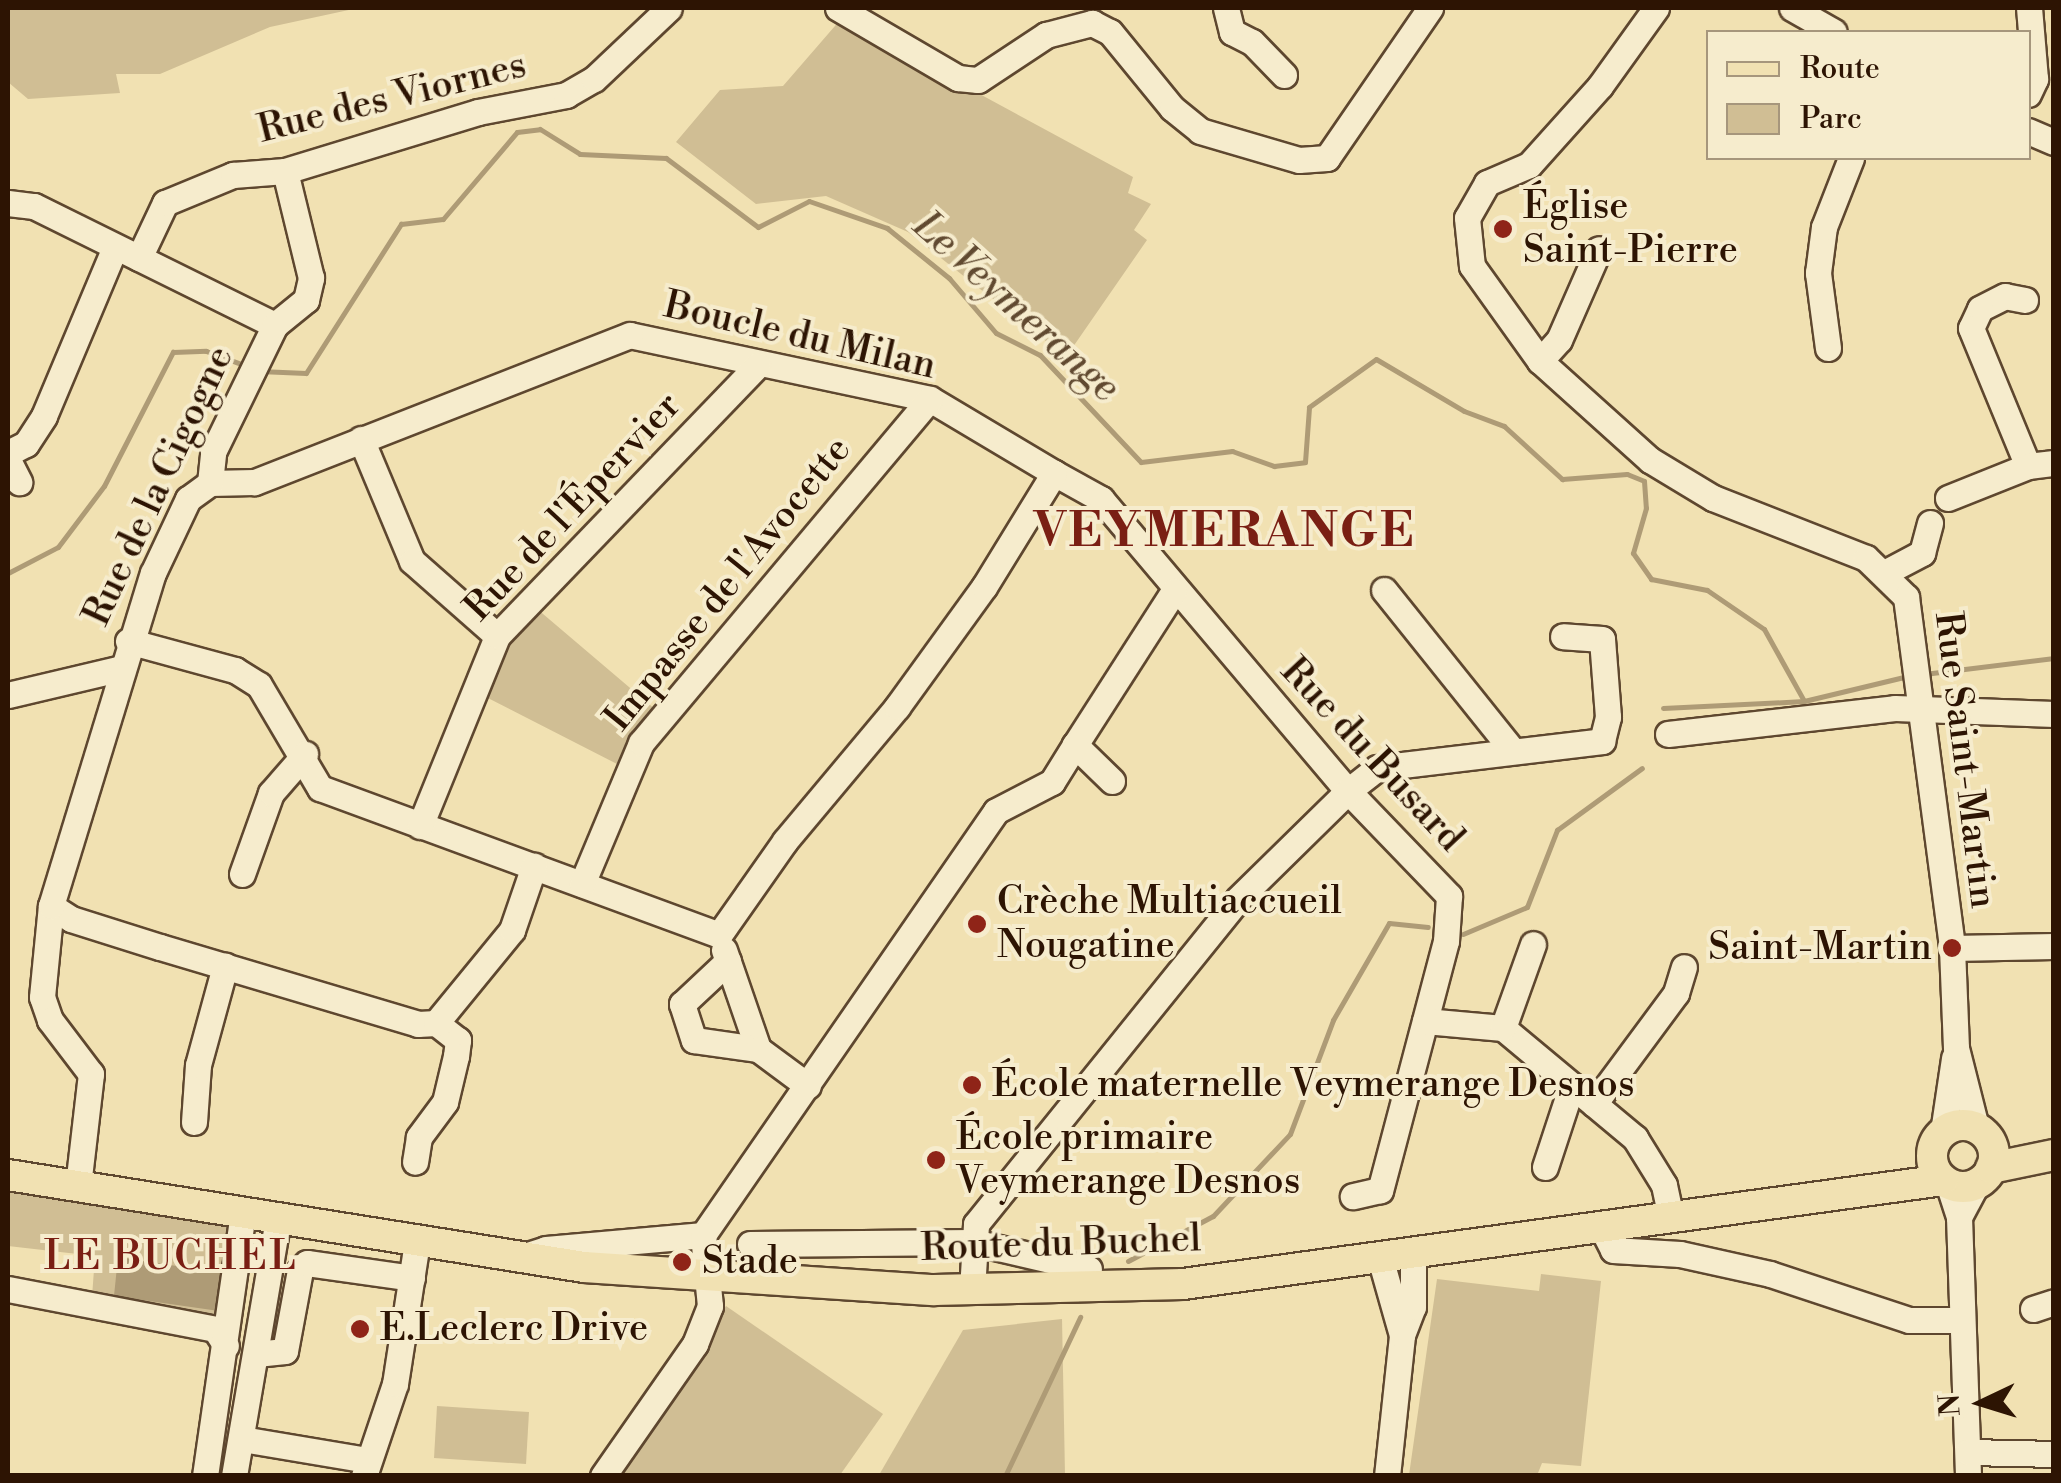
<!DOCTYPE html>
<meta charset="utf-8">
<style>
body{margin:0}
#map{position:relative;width:2061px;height:1483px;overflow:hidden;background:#f1e1b2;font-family:"Libre Bodoni",serif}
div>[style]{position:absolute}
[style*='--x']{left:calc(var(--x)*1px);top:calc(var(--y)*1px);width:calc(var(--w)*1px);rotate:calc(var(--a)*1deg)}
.green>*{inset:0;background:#d0be94}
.water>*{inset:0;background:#ae9b76}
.stream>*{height:5px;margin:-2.5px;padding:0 2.5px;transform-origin:2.5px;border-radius:2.5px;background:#ae9b76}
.roads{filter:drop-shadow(2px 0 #5e472f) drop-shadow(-2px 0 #5e472f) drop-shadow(0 2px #5e472f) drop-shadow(0 -2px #5e472f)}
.minor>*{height:25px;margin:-12.5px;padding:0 12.5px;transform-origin:12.5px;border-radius:12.5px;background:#f6eccd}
.major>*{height:30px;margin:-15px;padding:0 15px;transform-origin:15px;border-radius:15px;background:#f1e1b2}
.major>.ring{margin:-15px;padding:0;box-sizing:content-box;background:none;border:30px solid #f1e1b2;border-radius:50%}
.dots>*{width:28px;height:28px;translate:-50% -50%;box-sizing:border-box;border:5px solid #f6eccd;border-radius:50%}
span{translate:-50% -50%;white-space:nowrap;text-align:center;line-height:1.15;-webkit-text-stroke:8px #f6eccd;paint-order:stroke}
.street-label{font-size:38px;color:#2d1403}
.poi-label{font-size:38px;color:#2d1403}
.left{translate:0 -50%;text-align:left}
.right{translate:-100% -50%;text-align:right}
.water-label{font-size:40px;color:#614a31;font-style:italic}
.neighbourhood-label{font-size:40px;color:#7a1f14;letter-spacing:2.5px}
.district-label{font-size:48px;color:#7a1f14;font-weight:700;letter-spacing:2.5px}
.frame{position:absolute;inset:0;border:10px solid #2d1403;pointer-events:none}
.legend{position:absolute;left:1706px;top:30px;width:325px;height:130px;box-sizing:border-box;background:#f6eccd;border:2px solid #a6967c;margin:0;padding:12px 18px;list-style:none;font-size:30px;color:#2d1403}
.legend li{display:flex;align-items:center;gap:20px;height:50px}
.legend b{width:50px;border:2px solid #a6967c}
.north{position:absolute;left:1931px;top:1353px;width:100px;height:100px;-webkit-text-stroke:8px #f6eccd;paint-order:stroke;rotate:266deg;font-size:28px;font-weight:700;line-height:40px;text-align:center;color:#2d1403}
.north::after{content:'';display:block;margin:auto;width:35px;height:45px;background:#2d1403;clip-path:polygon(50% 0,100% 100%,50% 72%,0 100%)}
</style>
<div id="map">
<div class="green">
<i style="clip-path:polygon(8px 8px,358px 8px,270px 27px,160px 74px,116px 74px,120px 93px,28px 99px,8px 82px)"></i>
<i style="clip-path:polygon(841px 19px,1133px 177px,1128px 193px,1151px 204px,1134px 230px,1147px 240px,1066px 357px,908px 232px,826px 196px,756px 204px,676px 142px,720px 90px,783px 86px)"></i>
<i style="clip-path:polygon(536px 608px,656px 710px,625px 746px,619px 765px,482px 695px,504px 639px)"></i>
<i style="clip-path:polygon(8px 1191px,236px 1226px,223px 1318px,92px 1297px,95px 1256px,8px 1246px)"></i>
<i style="clip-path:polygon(1541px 1274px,1601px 1281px,1581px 1466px,1542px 1463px,1538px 1473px,1518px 1475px,1409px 1475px,1437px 1279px,1539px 1291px)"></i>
<i style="clip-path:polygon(726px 1306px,883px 1414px,840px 1475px,610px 1476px)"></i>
<i style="clip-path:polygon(1062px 1319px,1065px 1475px,879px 1475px,963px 1330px)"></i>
<i style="clip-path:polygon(437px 1406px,529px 1412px,526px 1464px,434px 1458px)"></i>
</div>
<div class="water">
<i style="clip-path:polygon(118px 1257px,222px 1273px,219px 1311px,114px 1296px)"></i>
</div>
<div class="stream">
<i style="--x:259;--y:371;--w:47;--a:2.4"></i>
<i style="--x:306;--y:373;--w:177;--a:-57.5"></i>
<i style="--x:401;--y:224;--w:42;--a:-6.8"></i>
<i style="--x:443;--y:219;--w:114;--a:-49.6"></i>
<i style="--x:517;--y:132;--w:23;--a:-7"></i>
<i style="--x:540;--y:129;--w:47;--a:32"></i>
<i style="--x:580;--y:154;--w:86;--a:2.7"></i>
<i style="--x:666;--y:158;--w:115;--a:36.9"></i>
<i style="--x:758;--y:227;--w:57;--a:-27"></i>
<i style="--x:809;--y:201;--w:83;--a:19.1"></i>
<i style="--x:887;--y:228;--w:80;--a:38.9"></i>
<i style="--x:949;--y:278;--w:72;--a:49.5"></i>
<i style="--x:996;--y:333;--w:49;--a:26.6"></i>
<i style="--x:1040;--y:355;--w:147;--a:46.7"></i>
<i style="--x:1141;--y:462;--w:92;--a:-6.9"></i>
<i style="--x:1232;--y:451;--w:45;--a:19.7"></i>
<i style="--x:1274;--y:466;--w:31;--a:-7"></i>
<i style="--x:1305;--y:462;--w:55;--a:-85.8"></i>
<i style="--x:1309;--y:407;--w:82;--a:-35.6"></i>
<i style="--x:1376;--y:359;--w:102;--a:30.6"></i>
<i style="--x:1464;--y:411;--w:43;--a:20.6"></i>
<i style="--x:1504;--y:426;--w:79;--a:42.4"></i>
<i style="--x:1562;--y:479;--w:65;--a:-4.4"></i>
<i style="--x:1627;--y:474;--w:18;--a:22"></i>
<i style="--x:1644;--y:481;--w:27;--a:86"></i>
<i style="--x:1646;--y:508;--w:47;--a:106.1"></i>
<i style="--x:1633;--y:553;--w:32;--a:55"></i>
<i style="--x:1651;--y:579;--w:57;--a:11.1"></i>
<i style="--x:1707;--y:590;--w:69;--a:34.4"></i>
<i style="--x:1764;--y:629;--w:82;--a:60.9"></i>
<i style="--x:1804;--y:701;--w:107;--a:-13.5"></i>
<i style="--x:8;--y:573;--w:56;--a:-27.5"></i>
<i style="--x:58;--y:547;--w:76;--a:-53"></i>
<i style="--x:104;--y:486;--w:151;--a:-62.8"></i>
<i style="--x:173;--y:352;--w:33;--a:-2"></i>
<i style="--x:206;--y:351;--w:40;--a:20.2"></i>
<i style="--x:1924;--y:674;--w:131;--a:-7"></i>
<i style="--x:1663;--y:708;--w:141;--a:-2.8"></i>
<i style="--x:1463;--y:934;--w:69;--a:-22.9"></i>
<i style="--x:1527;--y:907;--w:83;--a:-68.7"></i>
<i style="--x:1557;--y:830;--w:105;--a:-36.1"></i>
<i style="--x:1128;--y:1261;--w:96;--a:-27.9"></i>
<i style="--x:1213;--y:1216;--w:112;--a:-46.8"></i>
<i style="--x:1290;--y:1134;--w:122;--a:-69.3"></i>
<i style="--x:1333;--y:1020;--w:112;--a:-60"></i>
<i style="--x:1389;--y:923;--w:39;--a:6"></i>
<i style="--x:1005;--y:1476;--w:176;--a:-64.7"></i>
</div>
<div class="roads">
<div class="minor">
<i style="--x:838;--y:8;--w:139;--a:30.3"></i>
<i style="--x:958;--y:78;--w:20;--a:6"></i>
<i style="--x:978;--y:80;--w:82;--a:-33.5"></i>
<i style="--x:1046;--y:35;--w:48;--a:-14.6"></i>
<i style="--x:1092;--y:23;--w:20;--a:27"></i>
<i style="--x:1110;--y:32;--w:98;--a:50.8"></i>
<i style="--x:1172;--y:108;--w:36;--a:39"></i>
<i style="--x:1200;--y:131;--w:103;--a:16.3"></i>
<i style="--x:1299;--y:160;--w:28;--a:-4"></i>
<i style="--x:1327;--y:158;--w:182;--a:-55.5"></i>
<i style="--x:1226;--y:8;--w:25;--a:76"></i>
<i style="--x:1232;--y:32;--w:22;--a:27"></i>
<i style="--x:1252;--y:42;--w:46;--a:45.9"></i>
<i style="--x:1656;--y:8;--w:96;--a:125.7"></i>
<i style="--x:1600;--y:86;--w:106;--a:131.9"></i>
<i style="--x:1529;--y:165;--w:46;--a:156.8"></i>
<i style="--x:1487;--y:183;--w:40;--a:119.7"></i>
<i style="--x:1467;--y:218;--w:48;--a:84.1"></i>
<i style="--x:1472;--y:266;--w:117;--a:54.4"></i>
<i style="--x:1540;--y:361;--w:148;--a:42"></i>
<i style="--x:1650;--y:460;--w:74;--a:31.1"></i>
<i style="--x:1713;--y:498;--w:164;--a:21.4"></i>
<i style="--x:1866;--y:558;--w:56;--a:44.3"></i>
<i style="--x:1906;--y:597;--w:354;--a:82.5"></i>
<i style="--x:1952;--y:948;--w:100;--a:87.7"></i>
<i style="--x:1956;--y:1048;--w:81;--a:75.8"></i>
<i style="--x:1792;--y:8;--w:48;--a:29.7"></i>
<i style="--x:2028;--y:94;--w:17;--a:-65"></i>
<i style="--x:2035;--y:79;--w:71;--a:-94.8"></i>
<i style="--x:2028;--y:131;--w:28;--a:23"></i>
<i style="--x:8;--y:203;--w:26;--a:7"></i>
<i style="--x:34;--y:206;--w:269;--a:26.3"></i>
<i style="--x:139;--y:258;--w:61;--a:-64.7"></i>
<i style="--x:165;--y:203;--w:74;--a:-22.4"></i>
<i style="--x:233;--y:175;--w:52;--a:-4.4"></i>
<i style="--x:285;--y:171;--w:202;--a:-17"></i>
<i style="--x:478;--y:112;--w:90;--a:-10.9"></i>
<i style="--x:566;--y:95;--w:32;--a:-30"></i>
<i style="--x:594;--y:79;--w:103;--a:-43.4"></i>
<i style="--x:2025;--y:300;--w:20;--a:-169"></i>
<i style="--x:2005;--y:296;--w:28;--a:153"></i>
<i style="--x:1980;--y:309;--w:21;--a:115"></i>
<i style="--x:1971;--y:328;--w:149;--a:67.6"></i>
<i style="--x:1828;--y:348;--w:76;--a:-97.6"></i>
<i style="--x:1818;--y:273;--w:46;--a:-82.6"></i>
<i style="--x:1824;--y:227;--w:74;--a:-68.6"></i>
<i style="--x:1540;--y:361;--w:28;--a:-48"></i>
<i style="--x:1559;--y:340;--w:99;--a:-66.3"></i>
<i style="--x:361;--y:439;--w:132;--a:67.3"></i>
<i style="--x:412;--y:561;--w:113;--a:41.4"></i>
<i style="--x:8;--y:453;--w:20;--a:-27"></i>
<i style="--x:26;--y:444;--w:33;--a:-57"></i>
<i style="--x:44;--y:416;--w:183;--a:-67.2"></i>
<i style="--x:8;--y:460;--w:25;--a:63"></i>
<i style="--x:1054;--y:473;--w:54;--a:29"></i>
<i style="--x:1101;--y:499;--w:382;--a:49.8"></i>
<i style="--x:1348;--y:791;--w:146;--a:46.1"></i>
<i style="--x:1449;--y:896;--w:45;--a:93.8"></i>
<i style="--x:1446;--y:941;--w:258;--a:104.8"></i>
<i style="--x:1380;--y:1190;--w:28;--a:167"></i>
<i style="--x:1948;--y:498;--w:86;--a:-21.8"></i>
<i style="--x:2028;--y:466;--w:26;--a:-7"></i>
<i style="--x:1886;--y:572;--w:41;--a:-27.8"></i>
<i style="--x:1922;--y:553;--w:31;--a:-75"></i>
<i style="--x:1384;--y:590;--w:206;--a:51.3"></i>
<i style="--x:128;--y:641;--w:111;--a:15.2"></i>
<i style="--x:235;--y:670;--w:28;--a:32"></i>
<i style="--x:259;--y:685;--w:120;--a:59.4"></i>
<i style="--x:320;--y:788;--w:425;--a:20.2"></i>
<i style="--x:719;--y:935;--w:115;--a:-54.9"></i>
<i style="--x:785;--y:841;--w:175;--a:-50.1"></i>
<i style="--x:897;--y:707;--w:148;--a:-54.1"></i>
<i style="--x:984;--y:587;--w:134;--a:-58.4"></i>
<i style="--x:1054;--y:473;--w:144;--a:-149.2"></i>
<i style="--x:930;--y:399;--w:307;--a:-168"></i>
<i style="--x:630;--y:335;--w:404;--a:158.6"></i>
<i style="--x:254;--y:482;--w:44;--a:178.7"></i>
<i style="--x:8;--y:695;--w:113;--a:-13.3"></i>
<i style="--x:1668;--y:734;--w:228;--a:-6.5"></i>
<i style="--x:1895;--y:708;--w:159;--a:2.2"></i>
<i style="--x:1112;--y:781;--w:52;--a:-135.8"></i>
<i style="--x:1075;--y:745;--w:183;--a:-57.3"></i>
<i style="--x:420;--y:826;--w:205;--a:-67.9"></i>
<i style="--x:497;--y:636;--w:376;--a:-46.1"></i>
<i style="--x:242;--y:874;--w:86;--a:-70.3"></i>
<i style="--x:271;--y:793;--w:52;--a:-48.9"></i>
<i style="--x:582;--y:884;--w:153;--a:-67.3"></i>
<i style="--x:641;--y:743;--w:449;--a:-50"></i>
<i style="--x:51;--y:906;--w:24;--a:33"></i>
<i style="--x:71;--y:919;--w:93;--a:17.5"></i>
<i style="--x:160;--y:947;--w:269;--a:16.6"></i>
<i style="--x:418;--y:1024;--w:18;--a:-3"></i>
<i style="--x:436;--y:1023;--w:28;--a:38"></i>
<i style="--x:458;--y:1040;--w:16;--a:97"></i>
<i style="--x:456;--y:1056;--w:47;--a:103.4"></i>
<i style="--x:445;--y:1102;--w:44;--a:126.6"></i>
<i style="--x:419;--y:1137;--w:25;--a:99"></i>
<i style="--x:1952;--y:948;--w:102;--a:-1.1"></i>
<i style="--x:724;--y:950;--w:105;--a:71"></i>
<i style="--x:728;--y:961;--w:63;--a:136.9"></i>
<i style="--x:682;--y:1004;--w:38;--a:72"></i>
<i style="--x:694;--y:1040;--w:65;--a:8"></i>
<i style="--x:758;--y:1049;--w:62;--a:36.5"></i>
<i style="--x:1425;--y:1021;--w:78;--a:5.1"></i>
<i style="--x:1503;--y:1028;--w:172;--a:39.8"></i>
<i style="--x:1635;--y:1138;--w:55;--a:58.3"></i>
<i style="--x:1664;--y:1185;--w:34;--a:78"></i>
<i style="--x:436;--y:1023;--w:120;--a:-50.7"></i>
<i style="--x:512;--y:930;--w:68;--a:-71"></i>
<i style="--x:1503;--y:1028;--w:89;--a:-70.3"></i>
<i style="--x:1594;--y:1104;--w:138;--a:-53.5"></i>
<i style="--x:1676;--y:993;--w:27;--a:-73"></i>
<i style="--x:194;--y:1122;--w:57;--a:-86"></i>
<i style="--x:198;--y:1065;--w:103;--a:-74.7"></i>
<i style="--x:1943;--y:1132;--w:75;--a:-81.5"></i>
<i style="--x:1545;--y:1167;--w:86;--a:-71.8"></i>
<i style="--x:1948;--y:1183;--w:36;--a:72"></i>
<i style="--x:1959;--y:1217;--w:259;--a:88"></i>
<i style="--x:78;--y:1186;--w:113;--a:-83.4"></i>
<i style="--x:91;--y:1074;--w:68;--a:-127.2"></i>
<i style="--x:50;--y:1020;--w:24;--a:-109"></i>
<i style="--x:42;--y:997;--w:91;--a:-84.4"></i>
<i style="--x:51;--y:906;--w:348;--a:-73"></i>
<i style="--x:153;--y:573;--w:82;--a:-64.7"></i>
<i style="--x:188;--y:499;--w:27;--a:-36"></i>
<i style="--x:210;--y:483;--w:31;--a:-84"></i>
<i style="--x:213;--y:452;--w:141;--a:-64"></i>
<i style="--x:275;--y:325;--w:40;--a:-39"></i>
<i style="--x:306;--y:300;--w:23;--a:-77"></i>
<i style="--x:311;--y:278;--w:110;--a:-103.7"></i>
<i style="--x:1959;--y:1217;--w:40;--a:-62"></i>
<i style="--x:1603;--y:1230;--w:22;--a:63"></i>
<i style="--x:1613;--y:1250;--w:67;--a:3.4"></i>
<i style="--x:1680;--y:1254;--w:92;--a:12.5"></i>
<i style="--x:1770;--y:1274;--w:146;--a:18.3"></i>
<i style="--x:1909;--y:1320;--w:48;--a:0"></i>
<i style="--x:703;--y:1235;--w:515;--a:-55.35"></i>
<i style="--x:996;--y:811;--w:63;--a:-27.4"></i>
<i style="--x:1052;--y:782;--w:44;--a:-58.1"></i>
<i style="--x:750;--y:1244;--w:223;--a:-0.5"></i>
<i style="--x:973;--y:1242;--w:119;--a:13.1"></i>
<i style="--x:525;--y:1256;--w:22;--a:-18"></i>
<i style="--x:546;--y:1249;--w:158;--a:-5.1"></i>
<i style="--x:1381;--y:1261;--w:77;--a:74.2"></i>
<i style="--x:8;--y:1289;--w:211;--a:10.9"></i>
<i style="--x:215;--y:1329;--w:20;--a:57"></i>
<i style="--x:972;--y:1290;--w:66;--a:-86.5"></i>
<i style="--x:976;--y:1224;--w:417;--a:-51.1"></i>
<i style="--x:1238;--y:899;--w:154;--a:-44.5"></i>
<i style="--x:1348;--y:791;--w:37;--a:-38"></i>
<i style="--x:1377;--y:768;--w:227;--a:-6.8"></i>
<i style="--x:1602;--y:741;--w:25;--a:-76"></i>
<i style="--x:1608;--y:717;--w:78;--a:-94.4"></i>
<i style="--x:1602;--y:639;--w:39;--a:-176"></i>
<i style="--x:2033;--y:1309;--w:22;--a:-18"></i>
<i style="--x:256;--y:1354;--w:29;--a:-6"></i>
<i style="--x:285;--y:1351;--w:82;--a:-79.5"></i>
<i style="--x:300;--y:1270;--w:10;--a:-45"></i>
<i style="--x:307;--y:1263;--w:106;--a:8.1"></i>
<i style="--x:242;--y:1439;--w:127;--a:9.5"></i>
<i style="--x:1968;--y:1452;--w:86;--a:1.3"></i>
<i style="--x:205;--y:1476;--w:266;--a:-81.8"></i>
<i style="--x:234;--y:1476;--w:261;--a:-80.3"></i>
<i style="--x:364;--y:1476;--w:97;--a:-71.4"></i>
<i style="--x:395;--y:1384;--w:144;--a:-81.2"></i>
<i style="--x:603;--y:1476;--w:161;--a:-55.1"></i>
<i style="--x:695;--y:1344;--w:41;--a:-68.5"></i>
<i style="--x:710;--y:1306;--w:71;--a:-95.6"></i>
<i style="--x:1387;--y:1476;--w:142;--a:-83.9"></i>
<i style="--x:1402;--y:1335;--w:30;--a:-69"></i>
<i style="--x:1413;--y:1307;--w:51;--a:-90"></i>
</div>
<div class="major">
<i class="ring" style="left:1932px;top:1125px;width:32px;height:32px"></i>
<i style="--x:1991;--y:1168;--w:64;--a:-11.7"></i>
<i style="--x:8;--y:1175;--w:583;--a:9.07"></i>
<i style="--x:584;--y:1267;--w:351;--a:3.8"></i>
<i style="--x:934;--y:1290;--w:249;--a:-1.4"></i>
<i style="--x:1183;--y:1284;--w:767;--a:-7.79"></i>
</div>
</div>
<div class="dots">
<i style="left:1503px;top:229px;background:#8f2418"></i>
<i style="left:977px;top:924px;background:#8f2418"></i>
<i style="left:1952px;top:948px;background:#8f2418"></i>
<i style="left:972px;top:1085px;background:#8f2418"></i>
<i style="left:936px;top:1160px;background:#8f2418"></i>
<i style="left:682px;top:1262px;background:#8f2418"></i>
<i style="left:360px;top:1329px;background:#8f2418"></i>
</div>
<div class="street-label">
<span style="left:392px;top:98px;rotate:-14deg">Rue des Viornes</span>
<span style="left:800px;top:336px;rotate:13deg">Boucle du Milan</span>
<span style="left:159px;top:486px;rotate:-65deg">Rue de la Cigogne</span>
<span style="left:573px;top:507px;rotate:-47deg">Rue de l'Épervier</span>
<span style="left:728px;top:584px;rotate:-51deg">Impasse de l'Avocette</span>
<span style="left:1372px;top:755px;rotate:47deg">Rue du Busard</span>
<span style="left:1965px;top:760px;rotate:83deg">Rue Saint-Martin</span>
<span style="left:1061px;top:1244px;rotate:-2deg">Route du Buchel</span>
</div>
<div class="poi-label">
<span class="left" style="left:1523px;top:229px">Église<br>Saint-Pierre</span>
<span class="left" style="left:997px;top:924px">Crèche Multiaccueil<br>Nougatine</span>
<span class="right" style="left:1932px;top:948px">Saint-Martin</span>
<span class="left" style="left:992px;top:1085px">École maternelle Veymerange Desnos</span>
<span class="left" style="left:956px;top:1160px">École primaire<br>Veymerange Desnos</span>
<span class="left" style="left:702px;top:1262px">Stade</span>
<span class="left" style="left:380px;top:1329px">E.Leclerc Drive</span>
</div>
<div class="water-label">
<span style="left:1016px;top:307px;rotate:42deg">Le Veymerange</span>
</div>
<div class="neighbourhood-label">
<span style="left:171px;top:1257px">LE BUCHEL</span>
</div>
<div class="district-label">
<span style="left:1225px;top:533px">VEYMERANGE</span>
</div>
<div class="frame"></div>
<ul class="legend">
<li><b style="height:12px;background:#f1e1b2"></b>Route</li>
<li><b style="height:28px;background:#d0be94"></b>Parc</li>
</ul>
<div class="north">N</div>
</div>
